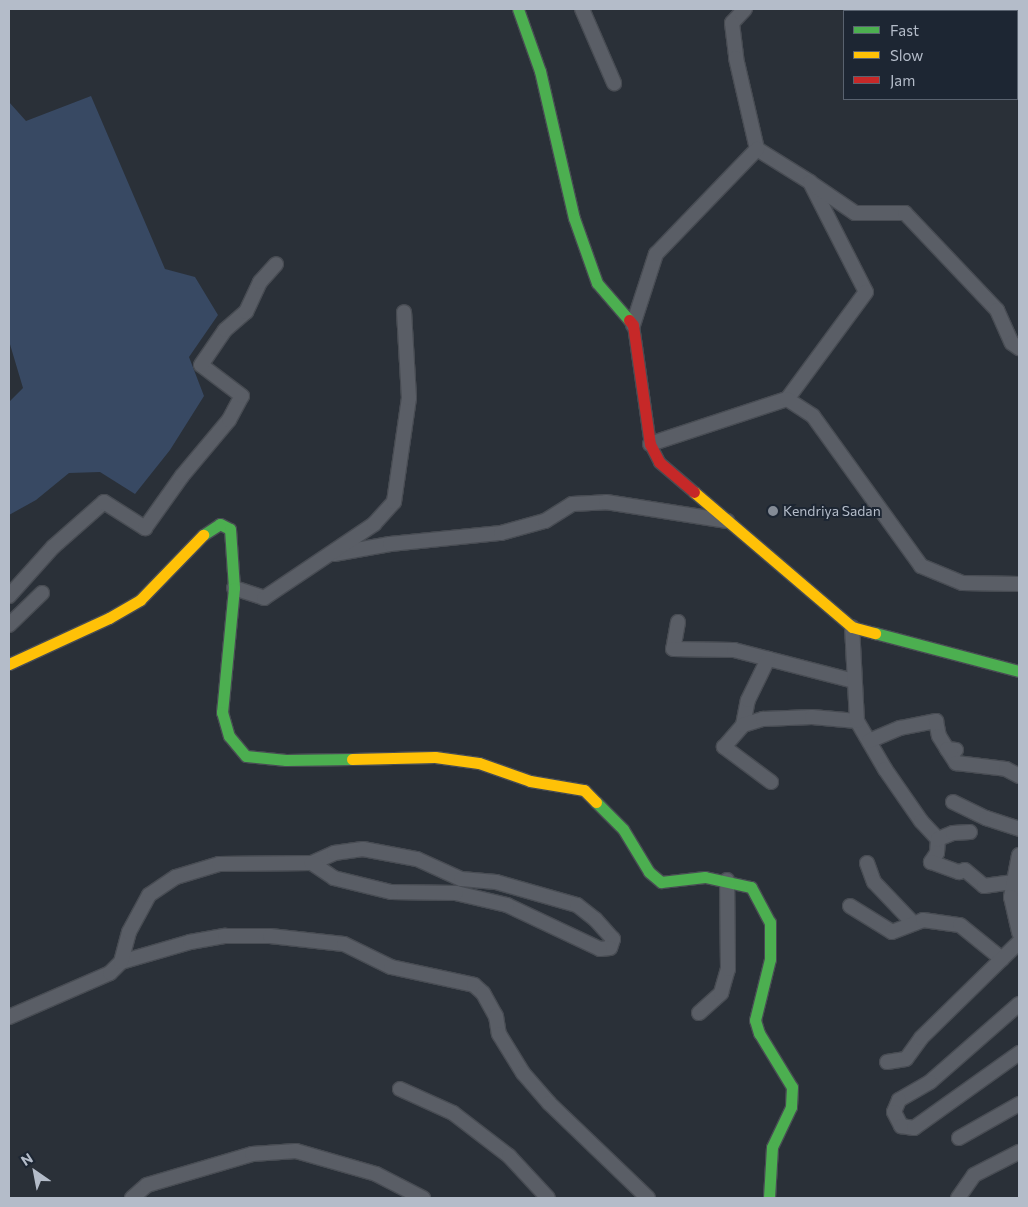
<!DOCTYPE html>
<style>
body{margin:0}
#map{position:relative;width:1028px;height:1207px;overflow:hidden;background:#2a3038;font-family:Commissioner,sans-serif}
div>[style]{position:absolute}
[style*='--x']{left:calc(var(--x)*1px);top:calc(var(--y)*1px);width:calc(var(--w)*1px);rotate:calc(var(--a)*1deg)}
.water>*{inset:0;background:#384963}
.roads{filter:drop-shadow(1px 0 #484c53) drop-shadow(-1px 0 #484c53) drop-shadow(0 1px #484c53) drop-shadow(0 -1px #484c53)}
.street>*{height:14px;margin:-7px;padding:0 7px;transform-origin:7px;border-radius:7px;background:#5a5e66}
.fast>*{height:11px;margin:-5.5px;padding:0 5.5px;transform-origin:5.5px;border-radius:5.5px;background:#4caf50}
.slow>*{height:11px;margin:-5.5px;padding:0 5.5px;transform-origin:5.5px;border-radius:5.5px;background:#ffc107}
.jam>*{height:11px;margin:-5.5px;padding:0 5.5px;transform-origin:5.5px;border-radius:5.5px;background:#c62828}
.dots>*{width:14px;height:14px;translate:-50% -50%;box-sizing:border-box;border:2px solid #1d2633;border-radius:50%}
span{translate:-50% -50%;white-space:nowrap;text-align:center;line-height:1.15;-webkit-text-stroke:4px #1d2633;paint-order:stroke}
.poi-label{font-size:14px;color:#b4bcc9}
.left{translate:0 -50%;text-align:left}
.frame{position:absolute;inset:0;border:10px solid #b4bcc9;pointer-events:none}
.legend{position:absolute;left:843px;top:10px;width:175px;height:90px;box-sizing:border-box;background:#1d2633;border:1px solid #59626f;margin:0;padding:6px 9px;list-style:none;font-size:15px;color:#b4bcc9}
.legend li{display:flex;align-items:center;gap:10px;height:25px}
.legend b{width:25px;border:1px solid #59626f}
.north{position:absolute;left:10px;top:1147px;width:50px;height:50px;-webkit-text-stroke:4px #1d2633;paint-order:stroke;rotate:327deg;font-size:14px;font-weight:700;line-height:20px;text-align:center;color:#b4bcc9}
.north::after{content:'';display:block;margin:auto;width:18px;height:22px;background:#b4bcc9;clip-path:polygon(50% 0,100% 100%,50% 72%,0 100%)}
</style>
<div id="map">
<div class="water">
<i style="clip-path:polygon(91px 96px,165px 269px,195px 277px,218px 315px,189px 357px,204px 396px,170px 450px,135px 494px,100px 472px,69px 473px,36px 500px,9px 515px,9px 402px,23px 388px,9px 341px,9px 102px,26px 121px)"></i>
</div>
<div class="roads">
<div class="street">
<i style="--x:582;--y:9;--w:81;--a:66.6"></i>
<i style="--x:745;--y:9;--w:19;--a:133"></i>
<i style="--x:732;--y:23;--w:35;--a:83"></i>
<i style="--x:736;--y:58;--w:93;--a:77"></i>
<i style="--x:757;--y:149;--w:62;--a:31.9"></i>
<i style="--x:810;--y:182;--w:123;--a:63"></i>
<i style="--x:866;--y:292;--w:133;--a:126.4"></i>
<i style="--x:811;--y:183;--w:53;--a:34.3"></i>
<i style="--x:855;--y:213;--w:50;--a:0"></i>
<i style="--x:905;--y:213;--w:134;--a:46.5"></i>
<i style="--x:997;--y:310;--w:36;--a:66"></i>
<i style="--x:1012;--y:343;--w:9;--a:36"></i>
<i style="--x:633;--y:325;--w:75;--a:-72.1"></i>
<i style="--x:656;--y:254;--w:146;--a:-46.1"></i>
<i style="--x:650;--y:444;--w:144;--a:-18.2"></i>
<i style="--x:787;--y:399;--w:31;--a:33"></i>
<i style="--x:813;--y:416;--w:185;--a:54.2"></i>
<i style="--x:921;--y:566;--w:44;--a:22.5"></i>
<i style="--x:962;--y:583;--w:57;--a:1"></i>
<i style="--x:334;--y:554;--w:57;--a:-10.1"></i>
<i style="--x:390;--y:544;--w:112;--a:-5.7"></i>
<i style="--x:501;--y:533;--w:46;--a:-15.3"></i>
<i style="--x:545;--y:521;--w:32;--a:-32"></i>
<i style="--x:572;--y:504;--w:34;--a:-3"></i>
<i style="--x:606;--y:502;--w:123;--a:8.9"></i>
<i style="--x:234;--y:588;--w:32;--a:18"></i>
<i style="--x:264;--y:598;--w:133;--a:-33.9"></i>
<i style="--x:374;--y:524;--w:30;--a:-48"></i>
<i style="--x:394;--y:502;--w:105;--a:-81.8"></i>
<i style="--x:409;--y:398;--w:86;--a:-93.3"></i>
<i style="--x:9;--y:596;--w:66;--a:-48.1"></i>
<i style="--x:53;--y:547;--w:68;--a:-41.4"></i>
<i style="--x:104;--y:502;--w:49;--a:32.4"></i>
<i style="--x:145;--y:528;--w:64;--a:-54.6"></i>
<i style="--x:182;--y:476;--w:73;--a:-50"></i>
<i style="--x:229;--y:420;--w:27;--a:-62"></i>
<i style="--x:242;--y:396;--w:51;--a:-142.9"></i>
<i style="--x:201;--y:365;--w:42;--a:-55.6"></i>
<i style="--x:225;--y:330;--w:28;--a:-41"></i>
<i style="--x:246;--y:312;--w:33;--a:-65"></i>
<i style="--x:260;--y:282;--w:24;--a:-48"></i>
<i style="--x:678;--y:622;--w:27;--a:100"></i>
<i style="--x:673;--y:649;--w:61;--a:0.9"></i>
<i style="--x:734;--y:650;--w:124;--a:14.5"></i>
<i style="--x:9;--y:625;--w:46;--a:-44.1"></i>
<i style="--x:857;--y:721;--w:56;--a:59.7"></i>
<i style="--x:885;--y:769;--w:63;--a:55.3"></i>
<i style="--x:921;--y:821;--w:25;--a:47"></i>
<i style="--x:938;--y:839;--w:14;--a:94"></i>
<i style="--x:937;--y:853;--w:11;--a:124"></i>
<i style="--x:931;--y:862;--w:30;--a:20"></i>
<i style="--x:959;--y:872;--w:6;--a:-18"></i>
<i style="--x:965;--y:870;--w:25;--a:40"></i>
<i style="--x:984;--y:886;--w:30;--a:-8"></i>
<i style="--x:743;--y:725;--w:25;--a:-79"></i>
<i style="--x:748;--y:700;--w:46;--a:-64"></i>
<i style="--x:869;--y:741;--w:34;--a:-23"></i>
<i style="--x:900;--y:728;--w:37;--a:-11"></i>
<i style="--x:936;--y:721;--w:15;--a:79"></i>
<i style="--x:939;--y:736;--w:15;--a:58"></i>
<i style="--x:947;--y:749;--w:9;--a:6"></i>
<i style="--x:947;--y:749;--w:17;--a:57"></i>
<i style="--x:956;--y:763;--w:50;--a:6.8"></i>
<i style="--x:1006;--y:769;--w:15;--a:28"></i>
<i style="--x:771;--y:782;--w:59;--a:-143.3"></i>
<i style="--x:724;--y:747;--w:29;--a:-49"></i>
<i style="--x:743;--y:725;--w:21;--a:-17"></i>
<i style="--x:763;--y:719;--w:49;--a:-2.3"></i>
<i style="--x:812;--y:717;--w:45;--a:5.1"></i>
<i style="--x:857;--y:721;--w:94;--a:-93"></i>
<i style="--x:953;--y:802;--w:37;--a:26"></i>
<i style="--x:986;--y:818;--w:35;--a:18"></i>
<i style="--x:938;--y:839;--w:16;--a:-22"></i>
<i style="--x:953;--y:833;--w:17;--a:-3"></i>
<i style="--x:1019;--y:855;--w:43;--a:100.8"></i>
<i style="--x:1011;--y:897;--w:37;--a:77"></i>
<i style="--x:867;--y:863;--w:20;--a:70"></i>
<i style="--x:874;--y:882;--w:57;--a:46.4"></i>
<i style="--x:850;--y:906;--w:49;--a:31.8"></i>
<i style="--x:892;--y:932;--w:33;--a:-21"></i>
<i style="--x:923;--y:920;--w:37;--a:8"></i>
<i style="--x:960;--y:925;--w:54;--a:39"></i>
<i style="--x:121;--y:962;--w:72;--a:-16.2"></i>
<i style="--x:190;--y:942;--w:36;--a:-10"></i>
<i style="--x:225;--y:936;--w:45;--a:0"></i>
<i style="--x:270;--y:936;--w:74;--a:6.2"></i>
<i style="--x:344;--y:944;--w:52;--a:26.1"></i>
<i style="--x:391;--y:967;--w:85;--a:12.2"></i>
<i style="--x:474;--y:985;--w:12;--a:42"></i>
<i style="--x:483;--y:993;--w:26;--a:61"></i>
<i style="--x:496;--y:1016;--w:18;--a:81"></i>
<i style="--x:499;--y:1034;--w:46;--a:58.4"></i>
<i style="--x:523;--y:1073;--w:40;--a:49"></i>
<i style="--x:549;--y:1103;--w:137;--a:43.8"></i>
<i style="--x:1019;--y:1004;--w:118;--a:138.8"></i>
<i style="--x:930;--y:1082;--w:36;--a:150"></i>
<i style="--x:899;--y:1100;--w:13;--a:113"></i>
<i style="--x:894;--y:1112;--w:16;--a:63"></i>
<i style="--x:901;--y:1126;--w:13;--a:9"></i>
<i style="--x:914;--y:1128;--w:129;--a:-35.5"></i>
<i style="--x:699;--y:1013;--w:30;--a:-42"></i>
<i style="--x:721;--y:993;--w:25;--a:-74"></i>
<i style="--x:728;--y:969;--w:89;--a:-90.6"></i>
<i style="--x:9;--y:1017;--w:110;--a:-23.5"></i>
<i style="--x:110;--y:973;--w:16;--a:-45"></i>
<i style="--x:121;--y:962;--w:31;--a:-75"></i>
<i style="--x:129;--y:932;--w:42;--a:-61.6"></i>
<i style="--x:149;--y:895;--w:32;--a:-34"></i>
<i style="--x:176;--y:877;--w:45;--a:-16.8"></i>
<i style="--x:219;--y:864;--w:93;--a:-0.6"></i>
<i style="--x:312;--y:863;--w:24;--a:-24"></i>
<i style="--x:334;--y:853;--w:29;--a:-8"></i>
<i style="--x:363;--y:849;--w:55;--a:10.5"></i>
<i style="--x:417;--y:859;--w:48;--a:24.4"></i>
<i style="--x:461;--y:879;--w:35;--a:5"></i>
<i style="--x:496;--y:882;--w:84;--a:15.9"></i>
<i style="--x:577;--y:905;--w:23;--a:38"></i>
<i style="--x:595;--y:919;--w:27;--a:48"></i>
<i style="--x:613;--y:939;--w:9;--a:108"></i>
<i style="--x:610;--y:948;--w:10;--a:174"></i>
<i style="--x:600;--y:949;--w:103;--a:-154.7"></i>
<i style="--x:507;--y:905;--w:52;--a:-166.8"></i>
<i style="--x:456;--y:893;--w:65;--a:-179.1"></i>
<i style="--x:391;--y:892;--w:59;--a:-166.2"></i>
<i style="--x:334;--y:878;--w:27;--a:-146"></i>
<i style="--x:887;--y:1062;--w:19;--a:-9"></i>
<i style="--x:906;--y:1059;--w:26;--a:-54"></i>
<i style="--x:921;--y:1038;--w:137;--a:-44.4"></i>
<i style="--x:400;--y:1089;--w:58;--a:24.4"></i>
<i style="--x:453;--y:1113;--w:71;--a:37.5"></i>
<i style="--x:509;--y:1156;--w:57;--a:47.1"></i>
<i style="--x:959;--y:1138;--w:69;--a:-29.5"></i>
<i style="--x:132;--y:1198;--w:20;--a:-41"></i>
<i style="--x:147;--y:1185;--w:109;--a:-16.4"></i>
<i style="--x:252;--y:1154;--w:44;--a:-3.9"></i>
<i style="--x:296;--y:1151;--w:83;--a:16"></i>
<i style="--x:376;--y:1174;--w:53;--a:27.1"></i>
<i style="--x:958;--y:1198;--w:28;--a:-55"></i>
<i style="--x:974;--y:1175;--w:51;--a:-27.1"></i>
</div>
<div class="fast">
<i style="--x:518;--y:9;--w:66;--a:70.5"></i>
<i style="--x:540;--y:71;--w:151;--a:77"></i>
<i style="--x:574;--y:218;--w:69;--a:70.5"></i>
<i style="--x:597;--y:283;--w:49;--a:49.1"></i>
<i style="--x:203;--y:535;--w:20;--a:-33"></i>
<i style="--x:220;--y:524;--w:11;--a:27"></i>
<i style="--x:230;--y:529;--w:59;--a:86.1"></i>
<i style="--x:234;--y:588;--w:125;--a:95.5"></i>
<i style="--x:222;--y:712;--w:25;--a:74"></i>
<i style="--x:229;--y:736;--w:26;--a:50"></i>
<i style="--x:246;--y:756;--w:40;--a:5.7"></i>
<i style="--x:286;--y:760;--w:66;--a:-0.9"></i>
<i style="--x:875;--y:633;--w:149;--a:14.8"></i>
<i style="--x:596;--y:802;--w:38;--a:45"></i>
<i style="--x:623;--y:829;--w:50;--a:58.8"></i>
<i style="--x:649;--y:872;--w:16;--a:40"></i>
<i style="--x:661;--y:882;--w:44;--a:-6.5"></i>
<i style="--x:705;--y:877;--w:47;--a:12.3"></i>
<i style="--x:751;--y:887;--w:40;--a:62"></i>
<i style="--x:770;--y:922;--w:37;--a:90"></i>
<i style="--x:770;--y:959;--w:63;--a:103.8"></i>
<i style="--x:755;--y:1020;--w:14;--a:73"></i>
<i style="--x:759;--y:1033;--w:63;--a:58.6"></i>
<i style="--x:792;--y:1087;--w:20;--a:93"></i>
<i style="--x:791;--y:1107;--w:44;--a:115.4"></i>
<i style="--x:772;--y:1147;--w:51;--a:93.4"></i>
</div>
<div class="slow">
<i style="--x:694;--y:492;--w:208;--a:40.5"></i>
<i style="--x:852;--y:627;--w:24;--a:15"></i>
<i style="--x:9;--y:664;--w:110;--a:-24.7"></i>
<i style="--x:109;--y:618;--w:36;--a:-30"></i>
<i style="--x:140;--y:600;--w:91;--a:-45.9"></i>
<i style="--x:352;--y:759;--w:83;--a:-1.4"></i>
<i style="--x:435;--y:757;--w:44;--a:7.8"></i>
<i style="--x:479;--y:763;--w:54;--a:19.4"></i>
<i style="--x:530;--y:781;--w:55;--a:9.5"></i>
<i style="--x:584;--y:790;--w:17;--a:45"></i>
</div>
<div class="jam">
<i style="--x:629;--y:320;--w:6;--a:51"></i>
<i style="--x:633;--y:325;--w:120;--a:81.9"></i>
<i style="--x:650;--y:444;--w:20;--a:63"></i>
<i style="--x:659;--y:462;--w:46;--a:40.6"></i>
</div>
</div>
<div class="dots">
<i style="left:773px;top:511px;background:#848b96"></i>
</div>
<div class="poi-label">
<span class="left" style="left:783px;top:511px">Kendriya Sadan</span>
</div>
<div class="frame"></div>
<ul class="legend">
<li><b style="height:6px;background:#4caf50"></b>Fast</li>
<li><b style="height:6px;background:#ffc107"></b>Slow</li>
<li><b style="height:6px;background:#c62828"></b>Jam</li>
</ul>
<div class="north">N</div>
</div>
